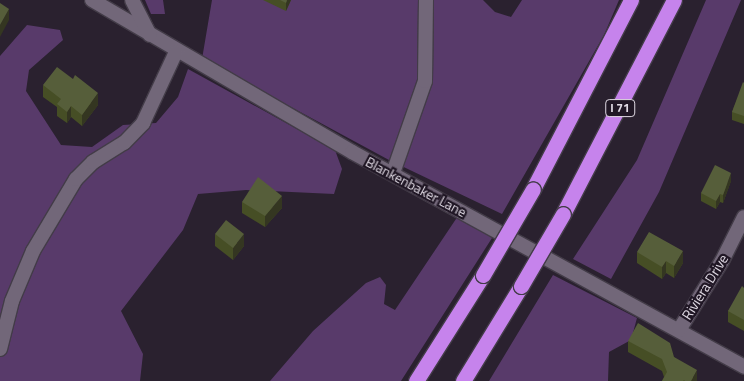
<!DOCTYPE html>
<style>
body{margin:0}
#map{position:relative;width:744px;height:381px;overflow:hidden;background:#2a212f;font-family:"Titillium Web",sans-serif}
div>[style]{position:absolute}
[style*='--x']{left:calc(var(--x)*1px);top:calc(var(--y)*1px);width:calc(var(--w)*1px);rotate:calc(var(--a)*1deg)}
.green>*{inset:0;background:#583a6a}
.roads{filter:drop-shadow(1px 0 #433c48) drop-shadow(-1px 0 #433c48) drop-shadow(0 1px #433c48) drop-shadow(0 -1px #433c48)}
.minor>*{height:14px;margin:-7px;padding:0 7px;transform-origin:7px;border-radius:7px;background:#726779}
.highway>*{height:15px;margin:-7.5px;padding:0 7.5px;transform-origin:7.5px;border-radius:7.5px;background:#c683ec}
.bridges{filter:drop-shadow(1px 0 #433c48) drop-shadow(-1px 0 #433c48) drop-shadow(0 1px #433c48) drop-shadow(0 -1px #433c48)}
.highway-bridge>*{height:15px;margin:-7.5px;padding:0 7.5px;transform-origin:7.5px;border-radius:7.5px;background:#c683ec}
.wall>*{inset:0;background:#464e25}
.shaded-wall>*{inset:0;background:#343621}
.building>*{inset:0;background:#565e3a}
span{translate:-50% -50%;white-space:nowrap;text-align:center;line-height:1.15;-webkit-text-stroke:4.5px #201725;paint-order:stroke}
.shield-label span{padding:1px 4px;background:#201725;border:1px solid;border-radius:4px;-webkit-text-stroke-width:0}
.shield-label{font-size:12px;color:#e0dae4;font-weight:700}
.street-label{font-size:14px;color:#e0dae4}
</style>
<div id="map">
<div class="green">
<i style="clip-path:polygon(145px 0,163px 0,165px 14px,151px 14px)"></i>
<i style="clip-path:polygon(212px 0,483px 0,495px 12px,511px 17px,522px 0,619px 0,604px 35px,502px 214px,389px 160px,202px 59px)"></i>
<i style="clip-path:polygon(706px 0,741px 0,659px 192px,611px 279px,573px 259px,637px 160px)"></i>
<i style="clip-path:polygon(27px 25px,60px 30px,63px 40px,29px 70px,26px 91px,61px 145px,92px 147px,123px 125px,156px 123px,178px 97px,188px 69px,335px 150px,342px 169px,334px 194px,246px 190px,198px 194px,183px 230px,121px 311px,143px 354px,140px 381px,0 381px,0 56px)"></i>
<i style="clip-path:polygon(458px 216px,492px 238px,401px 381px,270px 381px,313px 331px,366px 283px,380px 277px,386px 285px,384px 304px,395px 310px)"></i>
<i style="clip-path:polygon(553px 275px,637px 318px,631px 340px,609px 352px,608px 381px,489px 381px)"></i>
</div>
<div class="roads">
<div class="minor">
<i style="--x:92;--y:0;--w:301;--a:30.3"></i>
<i style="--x:352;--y:152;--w:447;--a:28.7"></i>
<i style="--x:132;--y:0;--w:39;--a:63"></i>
<i style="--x:393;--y:173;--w:97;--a:-70.8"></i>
<i style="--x:425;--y:81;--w:81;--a:-89.3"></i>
<i style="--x:679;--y:330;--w:81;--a:-58.1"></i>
<i style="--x:722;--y:261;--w:49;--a:-63.4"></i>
<i style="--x:0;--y:349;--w:49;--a:-76"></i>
<i style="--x:12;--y:301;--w:54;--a:-67.2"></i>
<i style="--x:33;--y:251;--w:84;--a:-59.2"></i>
<i style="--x:76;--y:179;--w:24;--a:-45"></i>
<i style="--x:93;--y:162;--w:36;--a:-32"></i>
<i style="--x:124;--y:143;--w:28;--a:-46"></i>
<i style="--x:143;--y:123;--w:78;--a:-65.1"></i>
</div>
<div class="highway">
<i style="--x:533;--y:189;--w:213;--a:-62.6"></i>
<i style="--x:563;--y:214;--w:241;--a:-62.6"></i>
<i style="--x:416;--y:381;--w:125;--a:-57.7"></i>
<i style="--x:463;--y:381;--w:111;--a:-58.6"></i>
</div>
</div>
<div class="bridges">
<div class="highway-bridge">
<i style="--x:483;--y:275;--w:99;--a:-59.8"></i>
<i style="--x:521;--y:286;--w:83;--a:-59.7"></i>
</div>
</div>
<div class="wall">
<i style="clip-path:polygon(263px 0,291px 0,286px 11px)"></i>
<i style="clip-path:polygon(744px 83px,744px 124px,732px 120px,732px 112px)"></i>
<i style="clip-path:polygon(43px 85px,98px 105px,82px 126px,71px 117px,67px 123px,57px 116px,57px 107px,43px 97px)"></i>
<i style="clip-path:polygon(731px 181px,723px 203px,720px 202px,716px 209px,701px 201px,701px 193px)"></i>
<i style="clip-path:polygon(242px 202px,282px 208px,265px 227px,242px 213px)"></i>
<i style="clip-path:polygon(215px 234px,244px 246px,233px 260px,215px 246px)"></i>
<i style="clip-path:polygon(637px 252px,683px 263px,674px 278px,666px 273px,662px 279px,637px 263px)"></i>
<i style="clip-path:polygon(744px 288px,744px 331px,728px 322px,728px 311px)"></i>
<i style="clip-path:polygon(628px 341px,674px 357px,697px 381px,662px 381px,664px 377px,662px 371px,628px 352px)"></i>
</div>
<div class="shaded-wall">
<i style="clip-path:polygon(287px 0,291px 0,286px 11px,286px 3px)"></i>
<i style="clip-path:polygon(9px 9px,9px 20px,0 37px,0 25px)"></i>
<i style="clip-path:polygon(98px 93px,98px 105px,82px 126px,82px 115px)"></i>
<i style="clip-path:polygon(71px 106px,71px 117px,67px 123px,67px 112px)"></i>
<i style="clip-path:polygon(731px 173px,731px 181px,723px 203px,723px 195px)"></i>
<i style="clip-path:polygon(720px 194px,720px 202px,716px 209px,716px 201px)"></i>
<i style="clip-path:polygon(282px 196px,282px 208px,265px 227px,265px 216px)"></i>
<i style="clip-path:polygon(244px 234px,244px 246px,233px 260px,233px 248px)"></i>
<i style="clip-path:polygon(683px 251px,683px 263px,674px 278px,674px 266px)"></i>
<i style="clip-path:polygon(666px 261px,666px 273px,662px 279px,662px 267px)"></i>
<i style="clip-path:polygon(697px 370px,697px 381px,691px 381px)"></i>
</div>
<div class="building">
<i style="clip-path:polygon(280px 0,287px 0,286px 3px)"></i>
<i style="clip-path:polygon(0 3px,9px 9px,0 25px)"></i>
<i style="clip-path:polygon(57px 67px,73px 79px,75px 75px,98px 93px,82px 115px,71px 106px,67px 112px,57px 104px,61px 99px,43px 85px)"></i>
<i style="clip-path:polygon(743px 82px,744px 83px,744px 116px,732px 112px)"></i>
<i style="clip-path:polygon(715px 165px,731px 173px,723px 195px,720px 194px,716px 201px,701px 193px)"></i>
<i style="clip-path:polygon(258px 177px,282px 196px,265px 216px,242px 202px)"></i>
<i style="clip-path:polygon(226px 220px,244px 234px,233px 248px,215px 234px)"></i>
<i style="clip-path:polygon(649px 232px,683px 251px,674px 266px,666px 261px,662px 267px,637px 252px)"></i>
<i style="clip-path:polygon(742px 286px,744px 288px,744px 320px,728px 311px)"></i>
<i style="clip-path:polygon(638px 323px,670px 343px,674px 357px,697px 370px,691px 381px,685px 381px,684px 380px,683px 381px,662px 381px,667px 372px,662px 359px,628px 341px)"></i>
</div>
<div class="shield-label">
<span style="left:620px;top:108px">I 71</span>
</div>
<div class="street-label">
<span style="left:416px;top:187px;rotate:28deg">Blankenbaker Lane</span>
<span style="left:705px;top:287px;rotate:-58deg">Riviera Drive</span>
</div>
</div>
